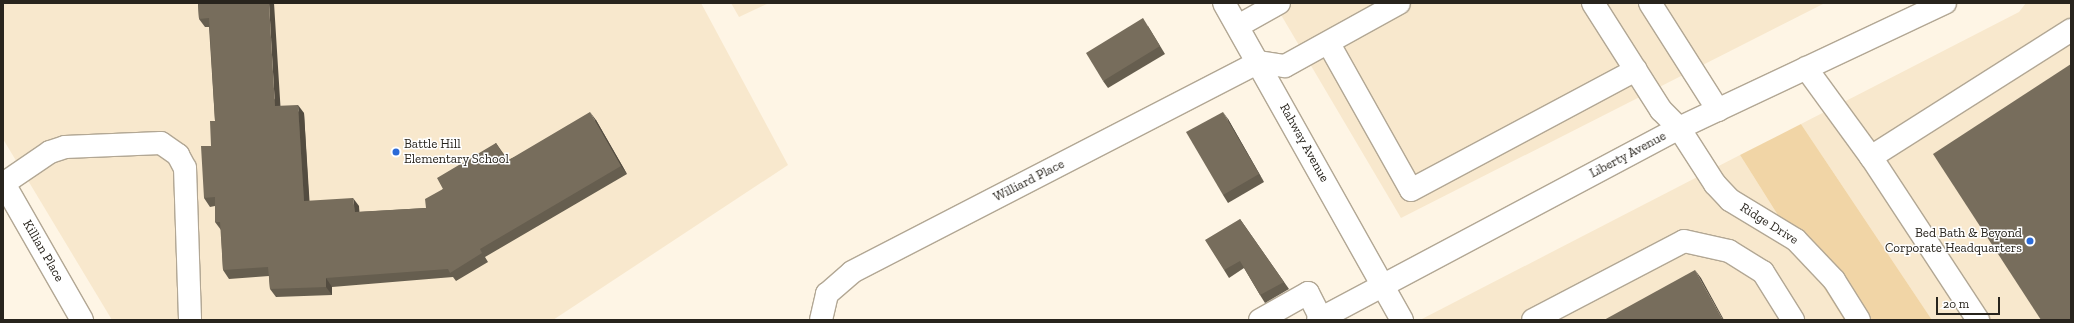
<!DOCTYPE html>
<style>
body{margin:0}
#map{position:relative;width:2074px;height:323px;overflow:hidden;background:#fef5e5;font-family:"Zilla Slab",serif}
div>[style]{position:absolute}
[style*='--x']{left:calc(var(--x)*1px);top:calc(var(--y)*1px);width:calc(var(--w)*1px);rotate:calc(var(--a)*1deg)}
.built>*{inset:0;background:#f8e8cd}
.green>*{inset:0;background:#f1d5a6}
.roads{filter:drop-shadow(1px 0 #b2a794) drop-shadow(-1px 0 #b2a794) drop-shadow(0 1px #b2a794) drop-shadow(0 -1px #b2a794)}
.minor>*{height:22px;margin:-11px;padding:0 11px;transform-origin:11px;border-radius:11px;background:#fff}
.wall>*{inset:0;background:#665e4f}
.shaded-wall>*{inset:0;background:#534c40}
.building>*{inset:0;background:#776d5c}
.dots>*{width:11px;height:11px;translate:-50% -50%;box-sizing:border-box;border:2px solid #fff;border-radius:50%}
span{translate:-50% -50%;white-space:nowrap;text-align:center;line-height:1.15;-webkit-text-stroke:3px #fff;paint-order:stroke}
.street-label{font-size:13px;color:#28241d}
.poi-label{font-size:13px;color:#28241d}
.left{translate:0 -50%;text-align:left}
.right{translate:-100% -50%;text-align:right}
.frame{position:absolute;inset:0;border:4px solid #28241d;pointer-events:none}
.scale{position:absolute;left:1936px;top:297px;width:64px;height:18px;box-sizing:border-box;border:2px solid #28241d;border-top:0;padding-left:5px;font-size:12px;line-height:14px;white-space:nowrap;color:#28241d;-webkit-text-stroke:3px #fff;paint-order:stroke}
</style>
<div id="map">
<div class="built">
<i style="clip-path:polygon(3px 3px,701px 3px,788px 165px,553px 320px,112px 320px,3px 139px)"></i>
<i style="clip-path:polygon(731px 3px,769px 3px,739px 17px)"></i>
<i style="clip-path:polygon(1274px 3px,1825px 3px,1401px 218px)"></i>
<i style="clip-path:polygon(2026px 3px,2071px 3px,2071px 320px,1932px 320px,1801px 124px,2019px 12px)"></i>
<i style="clip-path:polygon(1740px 155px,1844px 320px,1420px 320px)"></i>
</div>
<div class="green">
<i style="clip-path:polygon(1801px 124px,1932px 320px,1844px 320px,1740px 155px)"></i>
</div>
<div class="roads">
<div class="minor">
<i style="--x:1224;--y:3;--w:364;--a:60.7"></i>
<i style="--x:1593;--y:3;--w:127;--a:57.6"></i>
<i style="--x:1661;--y:110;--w:25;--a:45"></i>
<i style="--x:1679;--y:128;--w:67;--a:57.3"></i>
<i style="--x:1715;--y:184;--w:22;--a:47"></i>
<i style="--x:1730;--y:200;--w:77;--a:31.2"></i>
<i style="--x:1796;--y:240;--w:55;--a:46.5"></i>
<i style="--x:1834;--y:280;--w:47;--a:58"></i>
<i style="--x:1650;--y:3;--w:127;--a:57.6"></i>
<i style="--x:1238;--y:26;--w:47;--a:-29.3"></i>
<i style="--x:1329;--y:44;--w:167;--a:60.7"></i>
<i style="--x:1411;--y:190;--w:255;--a:-28.1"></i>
<i style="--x:1806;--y:68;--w:110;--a:53.9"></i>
<i style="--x:1871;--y:157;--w:195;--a:56.7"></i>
<i style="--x:1871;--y:157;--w:237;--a:-32.4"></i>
<i style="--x:3;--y:182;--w:159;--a:60.2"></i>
<i style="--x:3;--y:184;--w:57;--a:-34.2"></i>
<i style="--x:50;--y:152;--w:16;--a:-18"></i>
<i style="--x:65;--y:147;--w:96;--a:-2.4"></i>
<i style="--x:161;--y:143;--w:21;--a:35"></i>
<i style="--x:178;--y:155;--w:15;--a:62"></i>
<i style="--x:185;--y:168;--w:152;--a:88.1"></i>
<i style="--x:821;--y:320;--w:27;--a:-77"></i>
<i style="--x:827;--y:294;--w:33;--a:-41"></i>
<i style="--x:852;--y:272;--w:458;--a:-27.3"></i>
<i style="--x:1259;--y:62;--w:26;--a:9"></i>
<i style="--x:1285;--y:66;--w:130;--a:-28.9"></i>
<i style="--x:1260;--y:320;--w:55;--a:-29.4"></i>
<i style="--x:1308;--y:293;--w:28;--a:63"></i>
<i style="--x:1318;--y:320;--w:409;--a:-28"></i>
<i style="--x:1679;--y:128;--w:294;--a:-25.2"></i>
<i style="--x:1533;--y:320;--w:170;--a:-27.6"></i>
<i style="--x:1684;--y:241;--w:46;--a:12.5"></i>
<i style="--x:1729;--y:251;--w:40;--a:32"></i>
<i style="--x:1763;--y:272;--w:57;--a:58"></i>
</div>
</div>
<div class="wall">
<i style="clip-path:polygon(198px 3px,280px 106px,304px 113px,309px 201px,359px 206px,359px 212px,426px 208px,443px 189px,496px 143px,508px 160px,596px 120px,627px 174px,485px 257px,488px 262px,456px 281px,453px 277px,332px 287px,332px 295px,276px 297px,270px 289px,269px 276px,229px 279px,223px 270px,221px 230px,215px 222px,215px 206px,210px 207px,204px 198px,211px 146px,215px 121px,209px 27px,205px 27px,199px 19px)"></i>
<i style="clip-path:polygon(1148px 26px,1165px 54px,1108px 88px,1103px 81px)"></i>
<i style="clip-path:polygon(1228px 119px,1264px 182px,1228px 203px,1223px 195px)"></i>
<i style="clip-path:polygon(1240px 219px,1289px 289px,1265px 303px,1260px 295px,1244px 268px,1229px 278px,1224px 270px)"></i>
</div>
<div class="shaded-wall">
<i style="clip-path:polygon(269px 3px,274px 3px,281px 115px,275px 106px)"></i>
<i style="clip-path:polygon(298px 105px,304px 113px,310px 209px,304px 201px)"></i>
<i style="clip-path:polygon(590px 112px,596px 120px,627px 174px,621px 166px)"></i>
<i style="clip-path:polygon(1223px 112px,1228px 119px,1264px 182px,1259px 174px)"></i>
<i style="clip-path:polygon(353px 198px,359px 206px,360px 220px,355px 212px)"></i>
<i style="clip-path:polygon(1695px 270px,1701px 278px,1724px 320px,1723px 320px)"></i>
<i style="clip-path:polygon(326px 278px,332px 287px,332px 295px,326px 287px)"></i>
</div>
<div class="building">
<i style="clip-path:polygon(198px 3px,269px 3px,275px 106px,298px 105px,304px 201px,353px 198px,355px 212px,426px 208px,425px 199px,443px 189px,437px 178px,496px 143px,507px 161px,590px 112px,621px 166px,480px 249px,482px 253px,450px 273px,448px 269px,326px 278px,326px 287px,270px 289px,268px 267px,223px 270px,220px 222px,215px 222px,215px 197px,204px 198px,201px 146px,211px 146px,210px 121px,215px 121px,209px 18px,199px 19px)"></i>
<i style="clip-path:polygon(1143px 18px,1160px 46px,1103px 81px,1086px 53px)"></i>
<i style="clip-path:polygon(2071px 64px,2071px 320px,2041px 320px,1933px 154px)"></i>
<i style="clip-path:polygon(1223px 112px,1259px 174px,1223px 195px,1186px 132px)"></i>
<i style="clip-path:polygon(1240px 219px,1284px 282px,1260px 295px,1240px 261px,1224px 270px,1205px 240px)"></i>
<i style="clip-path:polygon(1695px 270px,1723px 320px,1604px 320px)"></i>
</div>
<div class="dots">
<i style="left:396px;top:152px;background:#2b6ad7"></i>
<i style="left:2030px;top:241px;background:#2b6ad7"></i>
</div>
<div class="street-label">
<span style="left:1304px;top:143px;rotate:61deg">Rahway Avenue</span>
<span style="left:1628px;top:155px;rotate:-28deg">Liberty Avenue</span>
<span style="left:1029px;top:181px;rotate:-27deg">Williard Place</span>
<span style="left:1769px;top:224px;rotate:32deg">Ridge Drive</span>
<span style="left:43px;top:251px;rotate:60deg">Killian Place</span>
</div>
<div class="poi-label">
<span class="left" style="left:404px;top:152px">Battle Hill<br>Elementary School</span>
<span class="right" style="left:2022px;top:241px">Bed Bath &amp; Beyond<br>Corporate Headquarters</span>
</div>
<div class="frame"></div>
<div class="scale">20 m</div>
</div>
